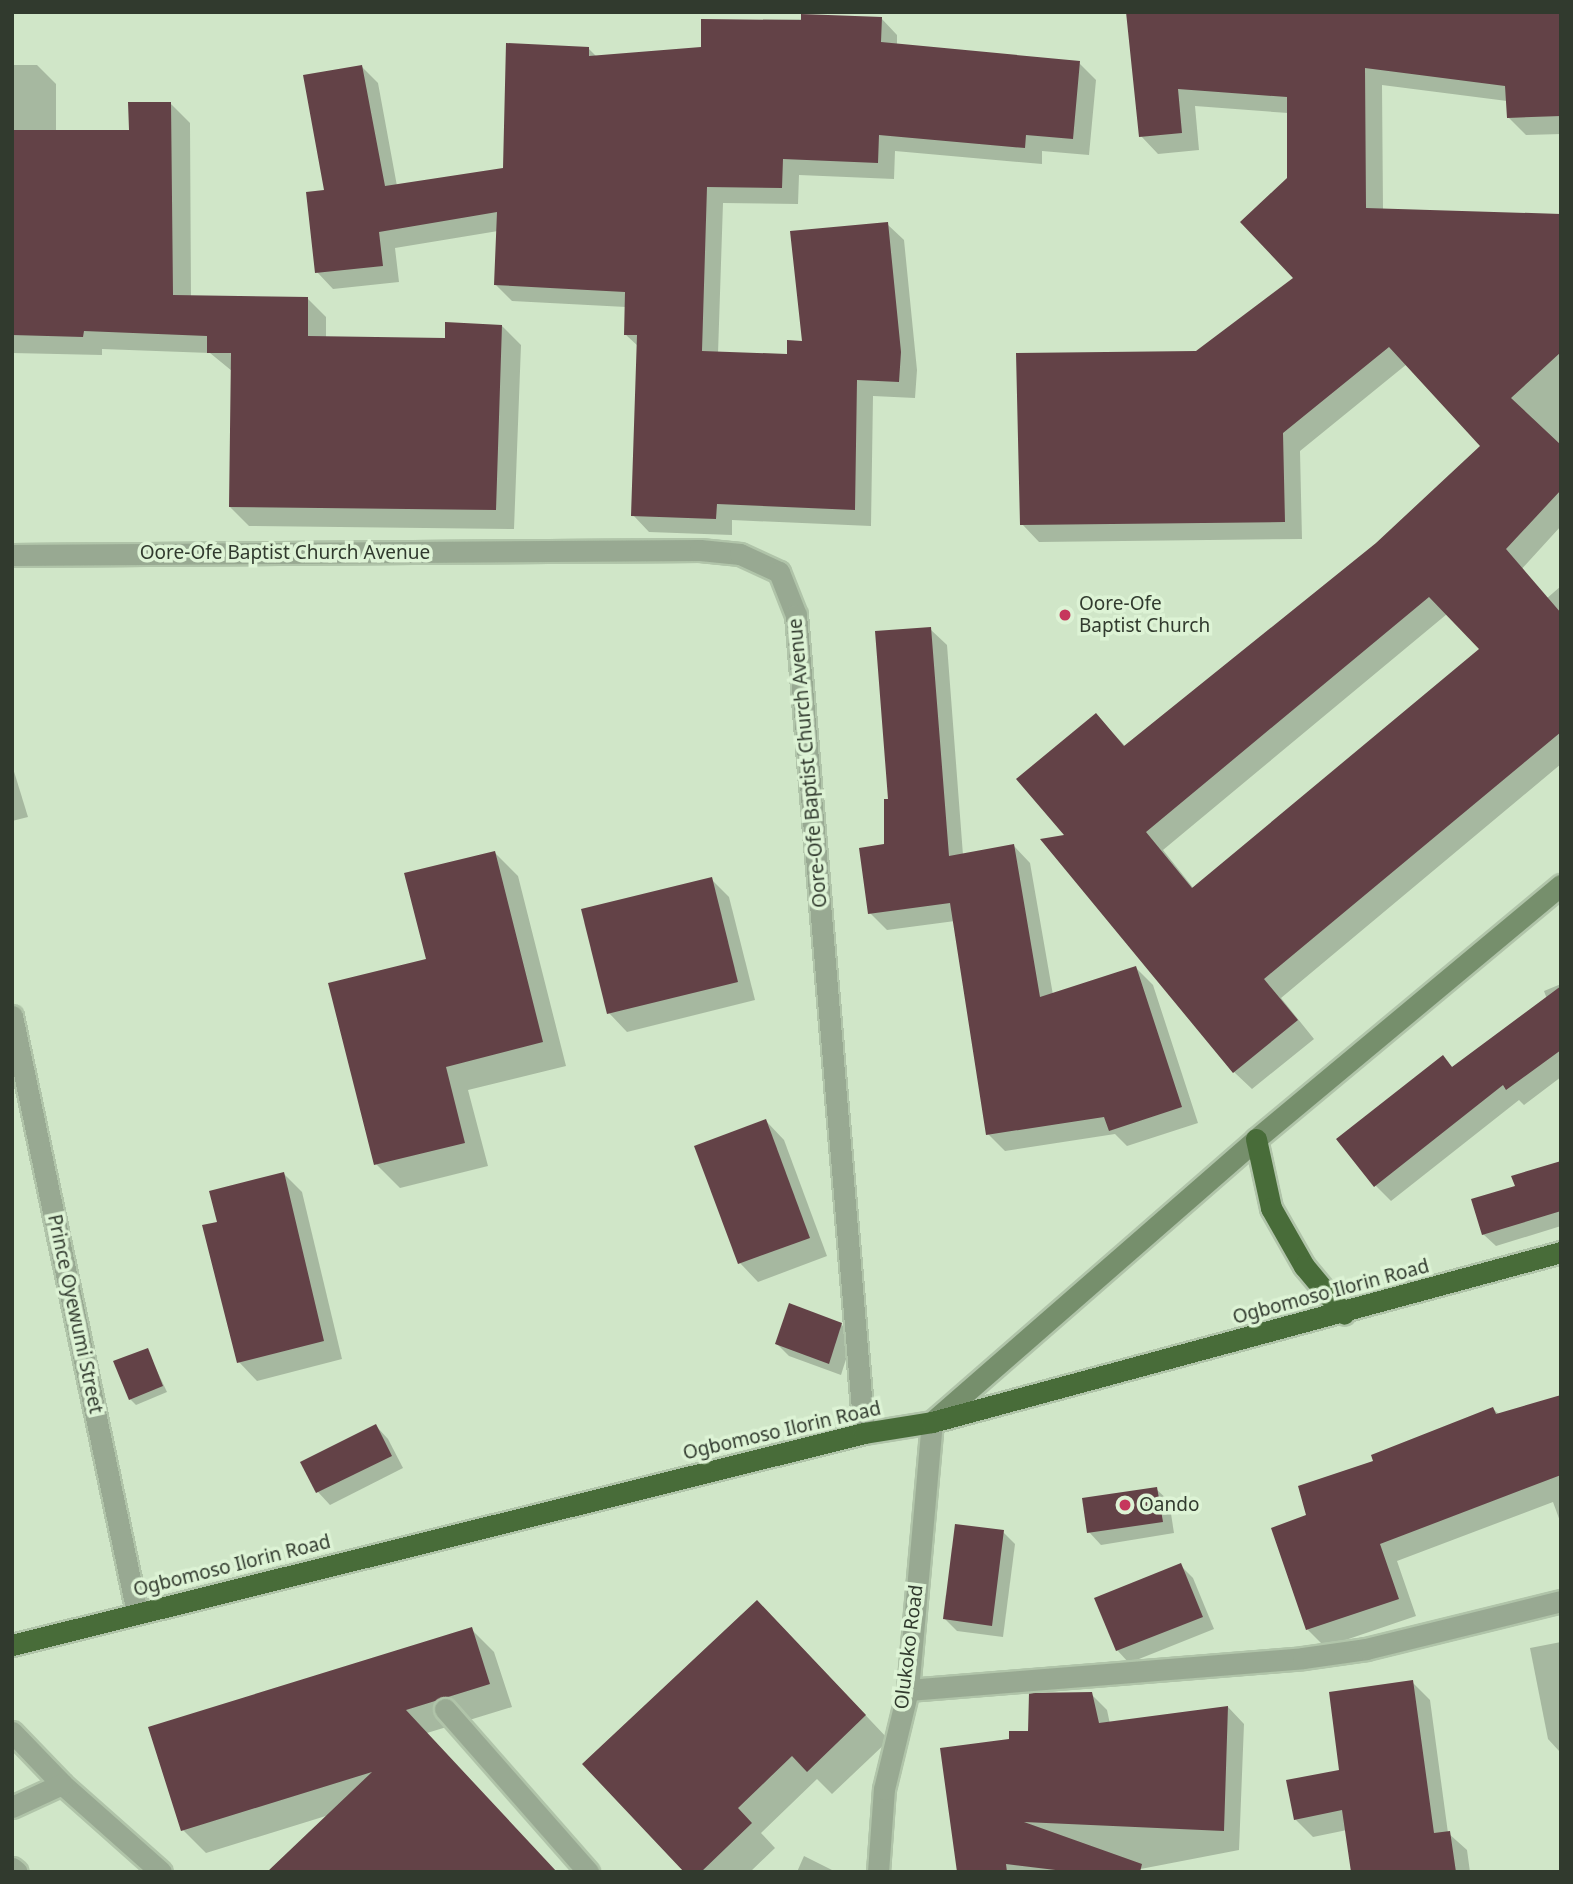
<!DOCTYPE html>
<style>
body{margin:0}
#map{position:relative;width:1573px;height:1884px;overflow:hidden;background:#d0e6c8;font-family:"Noto Sans",sans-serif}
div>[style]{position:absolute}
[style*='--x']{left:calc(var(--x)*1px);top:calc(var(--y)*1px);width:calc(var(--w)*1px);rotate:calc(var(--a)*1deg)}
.shadow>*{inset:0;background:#0003}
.building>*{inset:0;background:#634247}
.roads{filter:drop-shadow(2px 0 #b0c4a9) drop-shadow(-2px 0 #b0c4a9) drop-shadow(0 2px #b0c4a9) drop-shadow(0 -2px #b0c4a9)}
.lane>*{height:21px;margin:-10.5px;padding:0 10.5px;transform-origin:10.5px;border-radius:10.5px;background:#98a992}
.street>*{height:21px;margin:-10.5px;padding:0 10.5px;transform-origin:10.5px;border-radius:10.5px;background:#98a992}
.secondary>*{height:21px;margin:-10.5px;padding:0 10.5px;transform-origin:10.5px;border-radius:10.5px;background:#768f6c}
.highway>*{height:21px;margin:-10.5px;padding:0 10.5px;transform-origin:10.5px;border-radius:10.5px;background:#486c39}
.dots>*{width:19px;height:19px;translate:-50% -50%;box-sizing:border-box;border:4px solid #ddf3d5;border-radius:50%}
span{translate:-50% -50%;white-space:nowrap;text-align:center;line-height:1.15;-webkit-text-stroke:7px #ddf3d5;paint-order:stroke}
.street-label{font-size:19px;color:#313a2e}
.poi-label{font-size:19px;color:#313a2e}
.left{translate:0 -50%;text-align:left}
.frame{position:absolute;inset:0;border:14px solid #313a2e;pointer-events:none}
</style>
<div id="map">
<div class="shadow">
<i style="clip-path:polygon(1128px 12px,1561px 12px,1561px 134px,1526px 135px,1508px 117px,1507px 101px,1382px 85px,1383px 210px,1561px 216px,1561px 526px,1465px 631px,1447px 614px,1163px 850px,1194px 889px,1401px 725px,1561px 586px,1561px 764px,1281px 998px,1314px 1039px,1252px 1089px,1234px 1072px,1067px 836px,1096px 715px,1126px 747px,1377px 545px,1482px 446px,1407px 364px,1300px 451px,1302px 539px,1039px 542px,1022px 524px,1196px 353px,1296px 278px,1288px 113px,1195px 106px,1199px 150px,1158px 154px,1141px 136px)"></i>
<i style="clip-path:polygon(881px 18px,897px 35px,897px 46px,1079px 63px,1096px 80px,1089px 155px,1042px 151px,1042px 164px,895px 151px,894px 179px,799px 175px,798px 204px,723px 203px,718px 354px,789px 356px,803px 343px,887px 224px,904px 240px,917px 370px,915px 398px,873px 396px,871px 526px,732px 520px,732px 535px,649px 532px,633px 515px,639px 347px,625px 334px,626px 307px,512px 301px,495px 284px,498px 231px,395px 248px,399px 282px,333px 289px,317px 272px,326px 192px,361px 66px,378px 83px,397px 186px,504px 169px,588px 48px,597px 57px,703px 49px,703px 21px)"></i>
<i style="clip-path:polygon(12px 65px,37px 65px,56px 84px,56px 132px,131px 132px,171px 104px,190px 123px,191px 297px,307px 298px,326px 317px,326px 338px,446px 340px,502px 326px,521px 345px,514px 529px,249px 526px,230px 507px,232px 371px,210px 353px,102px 349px,102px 355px,12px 353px)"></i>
<i style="clip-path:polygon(930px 629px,947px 645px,963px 855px,1014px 846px,1030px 863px,1053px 995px,1136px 968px,1153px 985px,1198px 1123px,1127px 1146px,1115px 1134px,1005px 1151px,988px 1134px,955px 921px,887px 930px,870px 913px)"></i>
<i style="clip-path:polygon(12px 765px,28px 817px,12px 821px)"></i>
<i style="clip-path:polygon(494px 852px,518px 876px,566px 1066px,468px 1090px,488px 1166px,400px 1188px,376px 1164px,428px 960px)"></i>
<i style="clip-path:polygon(711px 879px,729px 897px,755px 1000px,627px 1032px,609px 1013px)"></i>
<i style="clip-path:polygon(1561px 984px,1561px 1077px,1524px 1105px,1519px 1100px,1391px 1201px,1375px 1185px,1443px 1058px,1453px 1068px,1547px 999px,1544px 991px)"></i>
<i style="clip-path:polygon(766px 1121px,784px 1140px,827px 1256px,758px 1282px,740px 1263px)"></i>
<i style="clip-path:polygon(1561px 1163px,1561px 1226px,1496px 1246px,1483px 1234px,1517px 1187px)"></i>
<i style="clip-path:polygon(284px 1174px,302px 1192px,342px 1359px,257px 1381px,239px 1362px,219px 1223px)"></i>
<i style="clip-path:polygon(841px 1324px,853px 1337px,841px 1375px,789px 1356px,777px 1344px)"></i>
<i style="clip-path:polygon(147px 1350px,167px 1392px,136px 1405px,130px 1399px)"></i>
<i style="clip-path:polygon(1561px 1399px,1561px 1524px,1553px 1502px,1397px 1561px,1416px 1616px,1325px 1647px,1307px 1629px,1308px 1516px,1375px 1462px,1493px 1409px,1500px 1415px)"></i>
<i style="clip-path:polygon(376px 1426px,388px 1439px,403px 1468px,330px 1505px,318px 1492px,303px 1463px)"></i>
<i style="clip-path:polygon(1156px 1489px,1169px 1501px,1174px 1533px,1101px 1545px,1089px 1532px)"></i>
<i style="clip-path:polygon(1003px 1532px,1015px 1544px,1003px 1637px,957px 1631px,945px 1619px)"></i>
<i style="clip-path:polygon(1181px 1566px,1193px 1578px,1214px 1629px,1129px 1663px,1117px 1650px)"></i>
<i style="clip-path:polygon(781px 1626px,889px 1740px,832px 1794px,817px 1779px,761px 1833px,775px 1848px,750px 1872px,686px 1872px)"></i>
<i style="clip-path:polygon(471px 1629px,494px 1652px,512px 1707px,427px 1733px,329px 1815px,206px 1853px,183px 1830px)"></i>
<i style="clip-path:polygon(1561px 1642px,1561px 1752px,1560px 1752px,1548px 1739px,1530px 1648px)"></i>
<i style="clip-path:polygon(1412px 1682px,1430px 1700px,1448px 1833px,1467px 1850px,1470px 1872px,1353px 1872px,1347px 1830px,1313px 1837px,1295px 1819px,1341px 1772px)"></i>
<i style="clip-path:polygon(1091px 1694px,1107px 1710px,1110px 1724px,1228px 1707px,1244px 1724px,1239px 1850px,1125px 1872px,959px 1872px,1011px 1741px)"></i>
<i style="clip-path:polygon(804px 1856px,836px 1872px,797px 1872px)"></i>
</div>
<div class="building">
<i style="clip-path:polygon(evenodd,1126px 12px,1561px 12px,1561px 116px,1507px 118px,1505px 86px,1365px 68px,1366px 208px,1561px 214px,1561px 352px,1511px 398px,1561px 445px,1561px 490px,1506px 549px,1561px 613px,1561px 732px,1264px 979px,1298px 1020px,1233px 1073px,1040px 839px,1064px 835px,1016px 779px,1096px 713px,1124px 746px,1376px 543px,1480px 446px,1389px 347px,1283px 433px,1285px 522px,1020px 525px,1016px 353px,1196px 351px,1293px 278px,1240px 222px,1287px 178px,1287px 97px,1178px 89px,1182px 133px,1139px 137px,1126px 12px,1429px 597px,1479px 649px,1192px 888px,1146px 832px,1429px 597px)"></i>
<i style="clip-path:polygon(801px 14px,882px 17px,881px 42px,1080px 61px,1073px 139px,1026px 135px,1025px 148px,879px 135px,878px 163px,783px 159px,782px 188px,707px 187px,702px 351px,787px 354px,787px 340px,802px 341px,790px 231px,888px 222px,901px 352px,899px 382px,857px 380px,855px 510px,717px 504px,716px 519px,631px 516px,637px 335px,624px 335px,625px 292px,494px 285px,497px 212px,379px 232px,383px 266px,315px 273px,306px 192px,324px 190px,303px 75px,362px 65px,385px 186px,503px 168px,506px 43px,589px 47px,589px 56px,701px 47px,701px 19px,801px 20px)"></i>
<i style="clip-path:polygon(128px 102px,171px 102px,173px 295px,308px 297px,308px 336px,445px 338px,445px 322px,502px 325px,496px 510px,229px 507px,231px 353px,207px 353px,207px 336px,84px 331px,83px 337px,12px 335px,12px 130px,129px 130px)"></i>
<i style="clip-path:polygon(931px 627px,949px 856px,1014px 844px,1040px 997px,1136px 966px,1182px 1107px,1109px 1131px,1104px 1117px,986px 1135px,950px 903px,868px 914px,859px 848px,884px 844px,884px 799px,888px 799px,875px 631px)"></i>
<i style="clip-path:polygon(495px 851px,543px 1042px,446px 1067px,465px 1143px,374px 1165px,328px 983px,426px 959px,404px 873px)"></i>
<i style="clip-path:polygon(712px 877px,738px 982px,607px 1014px,581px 909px)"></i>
<i style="clip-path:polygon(1561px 986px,1561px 1050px,1506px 1090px,1503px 1085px,1374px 1187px,1336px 1139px,1443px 1055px,1452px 1067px)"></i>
<i style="clip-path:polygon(766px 1119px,810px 1238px,738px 1264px,694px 1146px)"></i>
<i style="clip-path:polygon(1561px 1161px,1561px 1211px,1482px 1235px,1471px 1199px,1515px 1186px,1511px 1176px)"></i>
<i style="clip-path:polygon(284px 1172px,324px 1341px,237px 1363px,202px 1225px,217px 1222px,209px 1191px)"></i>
<i style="clip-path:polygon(789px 1303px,842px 1323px,829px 1364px,775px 1344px)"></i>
<i style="clip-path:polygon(148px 1348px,163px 1386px,129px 1400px,113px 1361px)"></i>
<i style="clip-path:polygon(1561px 1395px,1561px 1475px,1380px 1544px,1399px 1599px,1306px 1630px,1271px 1528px,1306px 1515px,1298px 1486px,1373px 1461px,1371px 1455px,1493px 1407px,1496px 1414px)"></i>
<i style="clip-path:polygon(376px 1424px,392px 1456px,316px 1493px,300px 1462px)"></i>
<i style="clip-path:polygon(1157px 1487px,1163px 1522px,1087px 1533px,1082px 1498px)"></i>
<i style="clip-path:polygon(955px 1524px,1004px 1530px,992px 1626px,943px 1619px)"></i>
<i style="clip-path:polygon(1181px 1563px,1203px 1617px,1116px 1651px,1094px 1598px)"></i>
<i style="clip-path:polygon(757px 1600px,866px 1715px,807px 1772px,792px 1756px,738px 1808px,752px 1823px,701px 1872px,684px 1872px,582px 1764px)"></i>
<i style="clip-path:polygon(472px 1627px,490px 1684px,406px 1710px,557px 1872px,267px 1872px,372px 1772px,181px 1831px,148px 1727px)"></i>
<i style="clip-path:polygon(1413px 1680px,1434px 1833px,1450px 1831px,1456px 1872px,1351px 1872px,1342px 1810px,1294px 1820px,1286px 1780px,1339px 1770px,1329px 1692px)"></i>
<i style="clip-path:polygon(1092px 1692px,1099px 1723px,1228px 1706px,1224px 1831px,1024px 1822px,1142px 1864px,1140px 1872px,1072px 1872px,1006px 1864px,1007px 1872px,957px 1872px,940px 1748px,1009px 1739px,1009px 1731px,1028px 1731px,1029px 1693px)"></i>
</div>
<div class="roads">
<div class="lane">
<i style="--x:445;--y:1709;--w:217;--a:48.7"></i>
<i style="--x:12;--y:1732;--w:72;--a:46.1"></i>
<i style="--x:62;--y:1784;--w:132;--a:41.6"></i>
<i style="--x:12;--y:1807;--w:55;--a:-24.7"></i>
<i style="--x:12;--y:1868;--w:6;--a:39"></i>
</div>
<div class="street">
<i style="--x:12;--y:555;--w:688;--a:-0.42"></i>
<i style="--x:700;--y:550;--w:40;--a:5.7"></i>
<i style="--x:740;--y:554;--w:43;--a:24.8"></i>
<i style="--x:779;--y:572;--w:46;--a:68.4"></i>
<i style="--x:796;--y:615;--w:821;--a:85.25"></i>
<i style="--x:12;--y:1016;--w:610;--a:78.17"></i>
<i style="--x:908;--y:1690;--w:396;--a:-4.6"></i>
<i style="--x:1303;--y:1658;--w:64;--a:-8.1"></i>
<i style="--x:1366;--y:1649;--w:201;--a:-13.8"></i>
<i style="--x:878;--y:1872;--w:83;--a:-85.9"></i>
<i style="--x:884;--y:1789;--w:102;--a:-76.4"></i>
<i style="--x:908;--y:1690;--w:269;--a:-84.9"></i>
</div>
<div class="secondary">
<i style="--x:932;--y:1422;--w:430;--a:-41.1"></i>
<i style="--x:1256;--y:1139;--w:397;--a:-39.8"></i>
</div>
<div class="highway">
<i style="--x:1256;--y:1139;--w:71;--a:77.7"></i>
<i style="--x:1271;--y:1208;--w:67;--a:60.4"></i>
<i style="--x:1304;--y:1266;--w:62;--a:50.2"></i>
<i style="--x:12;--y:1645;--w:878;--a:-13.97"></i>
<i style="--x:864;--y:1433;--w:69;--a:-9.2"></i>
<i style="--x:932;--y:1422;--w:652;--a:-15.12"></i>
</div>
</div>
<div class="dots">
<i style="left:1065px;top:615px;background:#c6375d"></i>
<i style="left:1125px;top:1505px;background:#c6375d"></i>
</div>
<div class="street-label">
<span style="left:285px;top:553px">Oore-Ofe Baptist Church Avenue</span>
<span style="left:808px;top:763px;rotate:-95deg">Oore-Ofe Baptist Church Avenue</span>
<span style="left:1331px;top:1292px;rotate:-15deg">Ogbomoso Ilorin Road</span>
<span style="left:75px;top:1314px;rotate:78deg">Prince Oyewumi Street</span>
<span style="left:782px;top:1431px;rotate:-13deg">Ogbomoso Ilorin Road</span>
<span style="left:232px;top:1566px;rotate:-14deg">Ogbomoso Ilorin Road</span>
<span style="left:909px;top:1647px;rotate:-83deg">Olukoko Road</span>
</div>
<div class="poi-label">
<span class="left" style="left:1079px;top:615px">Oore-Ofe<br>Baptist Church</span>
<span class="left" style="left:1139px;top:1505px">Oando</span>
</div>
<div class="frame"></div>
</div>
